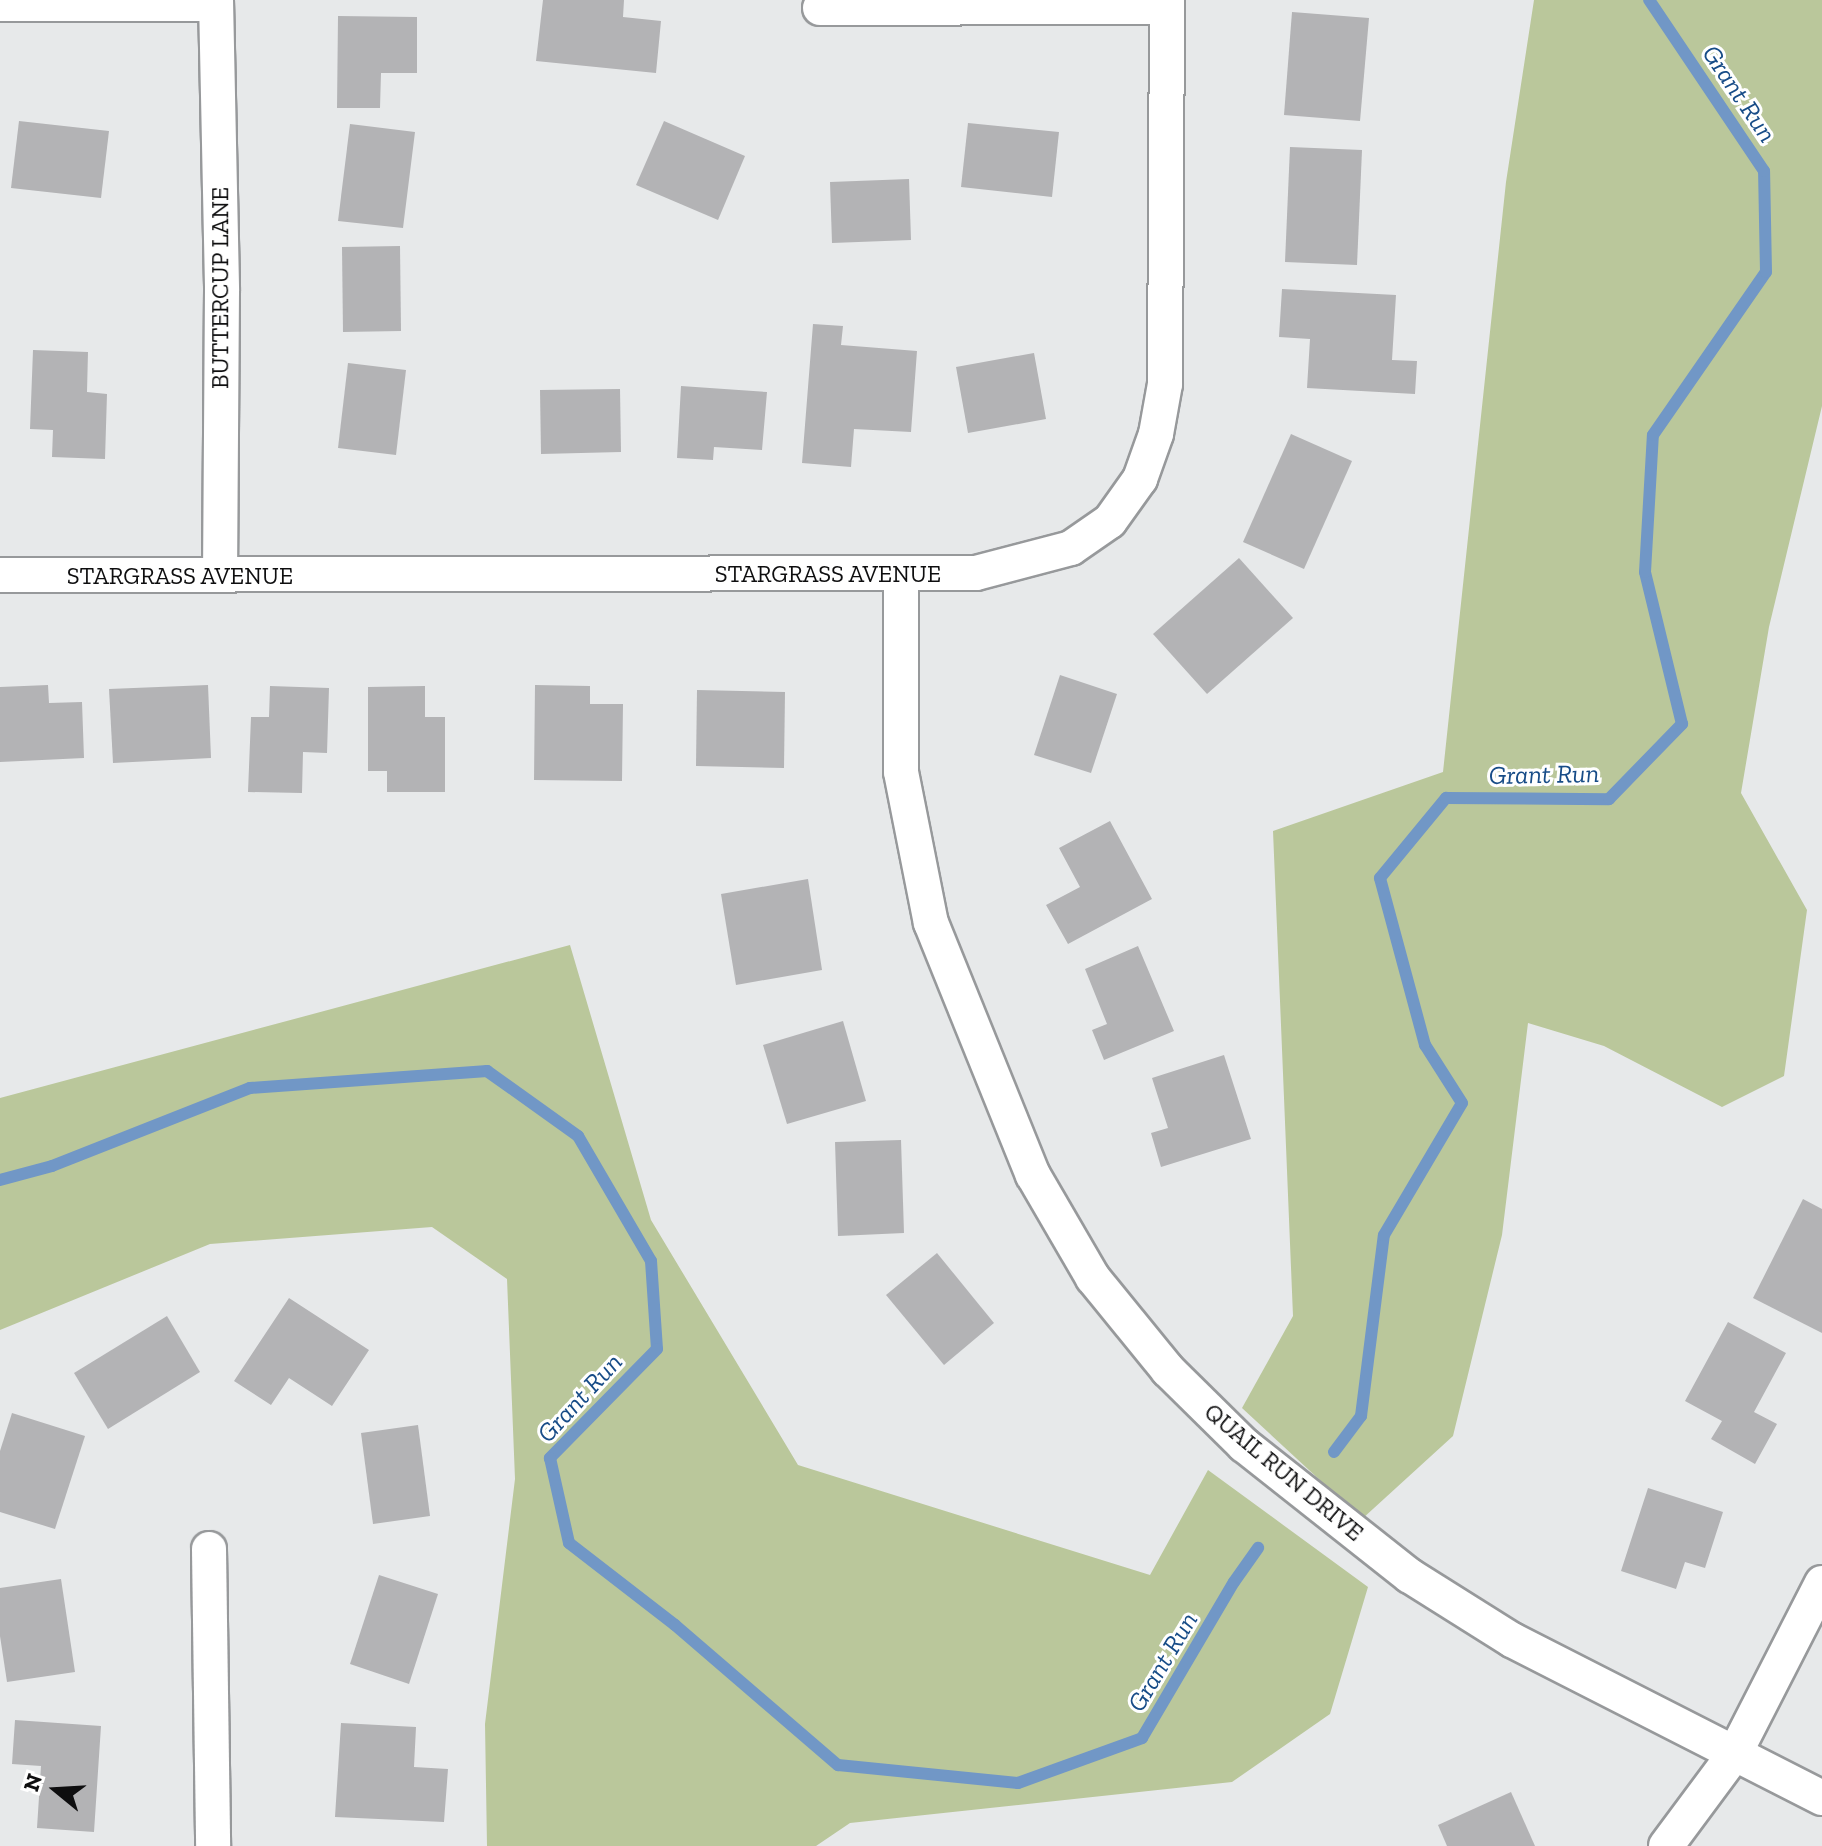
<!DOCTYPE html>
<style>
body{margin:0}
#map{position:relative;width:1822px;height:1846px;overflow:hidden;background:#e7e9ea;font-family:"Zilla Slab",serif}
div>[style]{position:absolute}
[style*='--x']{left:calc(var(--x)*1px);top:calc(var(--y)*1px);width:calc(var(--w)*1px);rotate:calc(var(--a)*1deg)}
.green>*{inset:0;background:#bac79b}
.stream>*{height:12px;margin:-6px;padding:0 6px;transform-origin:6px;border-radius:6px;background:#7197c6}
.building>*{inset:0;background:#b3b3b5}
.roads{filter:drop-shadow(2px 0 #97999b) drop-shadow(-2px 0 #97999b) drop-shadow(0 2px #97999b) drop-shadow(0 -2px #97999b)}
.street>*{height:34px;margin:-17px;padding:0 17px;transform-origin:17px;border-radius:17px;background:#fff}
span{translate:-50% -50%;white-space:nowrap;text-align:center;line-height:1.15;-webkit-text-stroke:6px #fff;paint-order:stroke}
.street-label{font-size:24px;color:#0e0e0f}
.water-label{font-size:26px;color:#174c87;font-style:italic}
.north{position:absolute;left:16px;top:1750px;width:80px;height:80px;-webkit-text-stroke:6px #fff;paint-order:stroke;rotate:288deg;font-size:22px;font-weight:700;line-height:32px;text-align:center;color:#0e0e0f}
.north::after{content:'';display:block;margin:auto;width:28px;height:36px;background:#0e0e0f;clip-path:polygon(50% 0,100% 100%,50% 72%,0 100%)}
</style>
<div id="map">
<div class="green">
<i style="clip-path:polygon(1534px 0,1822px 0,1822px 406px,1769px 627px,1741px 793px,1807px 910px,1784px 1076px,1722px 1107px,1604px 1046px,1528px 1023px,1502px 1235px,1453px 1436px,1362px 1519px,1242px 1408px,1293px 1316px,1273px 831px,1443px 772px,1506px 182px)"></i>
<i style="clip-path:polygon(570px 945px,651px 1220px,798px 1465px,1150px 1575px,1208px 1470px,1368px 1587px,1330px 1714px,1232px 1782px,850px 1823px,816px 1846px,487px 1846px,485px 1724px,515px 1479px,507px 1279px,432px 1227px,210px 1244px,0 1330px,0 1098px)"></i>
</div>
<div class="stream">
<i style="--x:0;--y:1180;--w:54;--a:-15.1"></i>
<i style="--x:52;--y:1166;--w:213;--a:-21.5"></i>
<i style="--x:250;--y:1088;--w:238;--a:-4.1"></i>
<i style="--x:487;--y:1071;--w:112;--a:35.5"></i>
<i style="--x:578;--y:1136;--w:145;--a:59.7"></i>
<i style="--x:651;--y:1261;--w:88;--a:86.1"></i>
<i style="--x:657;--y:1349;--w:153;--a:134.5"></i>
<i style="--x:550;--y:1458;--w:87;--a:77.4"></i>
<i style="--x:569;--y:1543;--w:134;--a:37.7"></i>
<i style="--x:675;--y:1625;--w:215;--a:40.7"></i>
<i style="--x:838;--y:1765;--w:181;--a:5.7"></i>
<i style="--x:1018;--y:1783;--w:132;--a:-19.9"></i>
<i style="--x:1142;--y:1738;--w:181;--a:-59.5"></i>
<i style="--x:1234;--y:1582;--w:42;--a:-54.8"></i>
<i style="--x:1334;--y:1452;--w:45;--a:-53.1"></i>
<i style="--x:1361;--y:1416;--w:182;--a:-82.8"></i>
<i style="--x:1384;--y:1235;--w:153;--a:-59.4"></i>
<i style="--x:1462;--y:1103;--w:69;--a:-122.5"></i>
<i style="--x:1425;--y:1045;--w:173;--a:-105.1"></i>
<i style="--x:1380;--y:878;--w:104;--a:-50.5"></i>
<i style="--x:1446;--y:798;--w:163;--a:0.4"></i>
<i style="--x:1609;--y:799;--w:105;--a:-45.8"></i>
<i style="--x:1682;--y:724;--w:156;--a:-103.7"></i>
<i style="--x:1645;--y:572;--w:137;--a:-86.7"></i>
<i style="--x:1653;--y:435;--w:198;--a:-55.3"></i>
<i style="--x:1766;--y:272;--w:101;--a:-91.1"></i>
<i style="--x:1764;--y:171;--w:206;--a:-123.9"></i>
</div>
<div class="building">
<i style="clip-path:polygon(543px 0,624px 0,623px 17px,661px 21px,656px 73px,536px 61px)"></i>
<i style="clip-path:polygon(1292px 12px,1369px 18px,1360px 121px,1284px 115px)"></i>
<i style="clip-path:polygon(338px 16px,417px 17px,417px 73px,381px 73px,380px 108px,337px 108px)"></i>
<i style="clip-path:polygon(19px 121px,109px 131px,101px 198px,11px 188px)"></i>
<i style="clip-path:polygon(664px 121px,745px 156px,718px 220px,636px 185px)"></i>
<i style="clip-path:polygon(968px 123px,1059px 132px,1052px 197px,961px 187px)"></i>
<i style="clip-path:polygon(350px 124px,415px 132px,403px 228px,338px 221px)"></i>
<i style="clip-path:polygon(1290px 147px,1362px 150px,1357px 265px,1285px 262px)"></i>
<i style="clip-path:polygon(909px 179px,911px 240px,832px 243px,830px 182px)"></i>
<i style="clip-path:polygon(400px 246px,401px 331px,343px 332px,342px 247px)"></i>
<i style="clip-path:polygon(1282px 289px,1396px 295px,1392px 360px,1417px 361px,1415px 394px,1307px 388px,1310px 339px,1279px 337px)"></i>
<i style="clip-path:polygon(813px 324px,843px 326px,841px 345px,917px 351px,911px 432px,854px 429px,851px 467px,802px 463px)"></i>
<i style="clip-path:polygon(33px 350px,88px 352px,87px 392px,107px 394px,105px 459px,52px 457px,53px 430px,30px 429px)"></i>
<i style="clip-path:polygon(1034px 353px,1046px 419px,968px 433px,956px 367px)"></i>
<i style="clip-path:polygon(348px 363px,406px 370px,396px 455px,338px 448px)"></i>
<i style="clip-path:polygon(681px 386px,767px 392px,762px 450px,714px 447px,713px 460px,677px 458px)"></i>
<i style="clip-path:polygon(620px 389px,621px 452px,541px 454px,540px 390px)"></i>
<i style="clip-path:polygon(1291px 434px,1352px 461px,1304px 569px,1243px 542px)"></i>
<i style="clip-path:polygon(1239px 558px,1293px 618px,1207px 694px,1153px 634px)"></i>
<i style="clip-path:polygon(1060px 675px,1117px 694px,1091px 773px,1034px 755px)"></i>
<i style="clip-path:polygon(48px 685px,49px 703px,82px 702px,84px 758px,0 762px,0 687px)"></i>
<i style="clip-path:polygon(208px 685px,211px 758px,113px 763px,109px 689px)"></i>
<i style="clip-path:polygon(535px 685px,590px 686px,590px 704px,623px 704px,622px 781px,534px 780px)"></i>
<i style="clip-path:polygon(270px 686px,329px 688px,327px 753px,303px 752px,302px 793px,248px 792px,251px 717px,269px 717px)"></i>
<i style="clip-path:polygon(425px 686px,425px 717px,445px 717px,445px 792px,387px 792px,387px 771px,368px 771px,368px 687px)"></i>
<i style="clip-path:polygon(697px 690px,785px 692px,784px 768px,696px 766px)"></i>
<i style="clip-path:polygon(1110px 821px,1152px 899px,1068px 944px,1046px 905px,1080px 887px,1059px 848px)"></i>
<i style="clip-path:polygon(808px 879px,822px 970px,736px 985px,721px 894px)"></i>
<i style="clip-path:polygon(1138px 946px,1174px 1031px,1104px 1060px,1092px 1030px,1107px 1024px,1085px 969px)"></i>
<i style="clip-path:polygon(843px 1021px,866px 1101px,787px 1124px,763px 1045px)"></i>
<i style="clip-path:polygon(1224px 1055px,1251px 1139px,1161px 1167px,1151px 1133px,1168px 1128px,1152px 1078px)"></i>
<i style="clip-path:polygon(901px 1140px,904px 1233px,838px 1236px,835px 1142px)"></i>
<i style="clip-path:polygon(1803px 1199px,1822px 1209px,1822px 1333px,1753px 1298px)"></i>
<i style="clip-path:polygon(937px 1253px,994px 1323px,944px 1365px,886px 1295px)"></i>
<i style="clip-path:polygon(289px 1298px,369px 1350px,332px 1406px,289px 1378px,271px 1405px,234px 1381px)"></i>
<i style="clip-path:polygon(167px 1316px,200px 1372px,108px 1429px,74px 1373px)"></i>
<i style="clip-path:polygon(1728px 1322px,1786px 1353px,1754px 1412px,1777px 1424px,1755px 1464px,1711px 1439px,1722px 1421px,1685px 1401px)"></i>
<i style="clip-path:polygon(12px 1413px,85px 1436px,55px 1529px,0 1512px,0 1451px)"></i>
<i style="clip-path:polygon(418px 1425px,430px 1516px,373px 1524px,361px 1433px)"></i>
<i style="clip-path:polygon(1648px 1488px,1723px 1512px,1705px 1568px,1685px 1562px,1676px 1589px,1621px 1571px)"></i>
<i style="clip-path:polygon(379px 1575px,438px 1594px,409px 1684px,350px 1664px)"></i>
<i style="clip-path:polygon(61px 1579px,75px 1672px,7px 1682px,0 1636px,0 1588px)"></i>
<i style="clip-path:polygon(15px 1720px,101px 1726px,94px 1832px,37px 1828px,41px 1766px,12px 1764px)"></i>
<i style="clip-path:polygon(341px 1723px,416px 1727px,414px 1767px,448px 1769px,444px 1822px,335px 1817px)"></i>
<i style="clip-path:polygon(1511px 1792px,1535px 1846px,1447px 1846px,1438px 1825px)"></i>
</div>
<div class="roads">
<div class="street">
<i style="--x:216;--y:0;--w:291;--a:88.8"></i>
<i style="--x:222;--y:291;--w:284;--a:90.4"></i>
<i style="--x:0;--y:4;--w:216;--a:0"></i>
<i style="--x:820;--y:8;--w:347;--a:-0.2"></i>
<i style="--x:901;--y:574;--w:198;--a:90"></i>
<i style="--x:901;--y:772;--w:154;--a:78.8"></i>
<i style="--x:931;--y:923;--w:272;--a:68"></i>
<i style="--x:1033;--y:1175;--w:119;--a:59.8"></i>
<i style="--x:1093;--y:1278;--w:119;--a:50.8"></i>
<i style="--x:1168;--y:1370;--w:107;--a:44.6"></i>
<i style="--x:1244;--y:1445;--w:211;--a:38.3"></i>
<i style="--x:1410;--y:1576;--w:120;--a:32.1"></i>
<i style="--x:1512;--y:1640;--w:348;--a:27"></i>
<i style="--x:0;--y:575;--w:976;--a:-0.12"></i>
<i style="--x:976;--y:573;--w:98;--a:-14.7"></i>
<i style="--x:1071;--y:548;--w:47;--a:-34.7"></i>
<i style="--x:1110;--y:521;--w:52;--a:-54.5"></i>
<i style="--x:1140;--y:479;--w:48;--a:-70.4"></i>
<i style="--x:1156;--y:434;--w:51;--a:-79.8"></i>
<i style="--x:1165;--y:384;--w:384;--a:-89.7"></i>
<i style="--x:209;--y:1549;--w:297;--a:89.2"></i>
<i style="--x:1666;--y:1846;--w:116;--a:-53.4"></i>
<i style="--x:1735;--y:1753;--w:191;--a:-62.9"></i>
</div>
</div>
<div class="street-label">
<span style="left:220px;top:288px;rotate:-90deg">BUTTERCUP LANE</span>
<span style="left:828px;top:574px">STARGRASS AVENUE</span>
<span style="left:180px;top:576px">STARGRASS AVENUE</span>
<span style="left:1284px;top:1472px;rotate:40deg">QUAIL RUN DRIVE</span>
</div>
<div class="water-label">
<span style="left:1739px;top:94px;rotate:56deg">Grant Run</span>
<span style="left:1544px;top:775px;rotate:-1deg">Grant Run</span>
<span style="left:580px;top:1398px;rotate:-47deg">Grant Run</span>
<span style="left:1163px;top:1662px;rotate:-59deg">Grant Run</span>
</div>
<div class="north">N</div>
</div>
